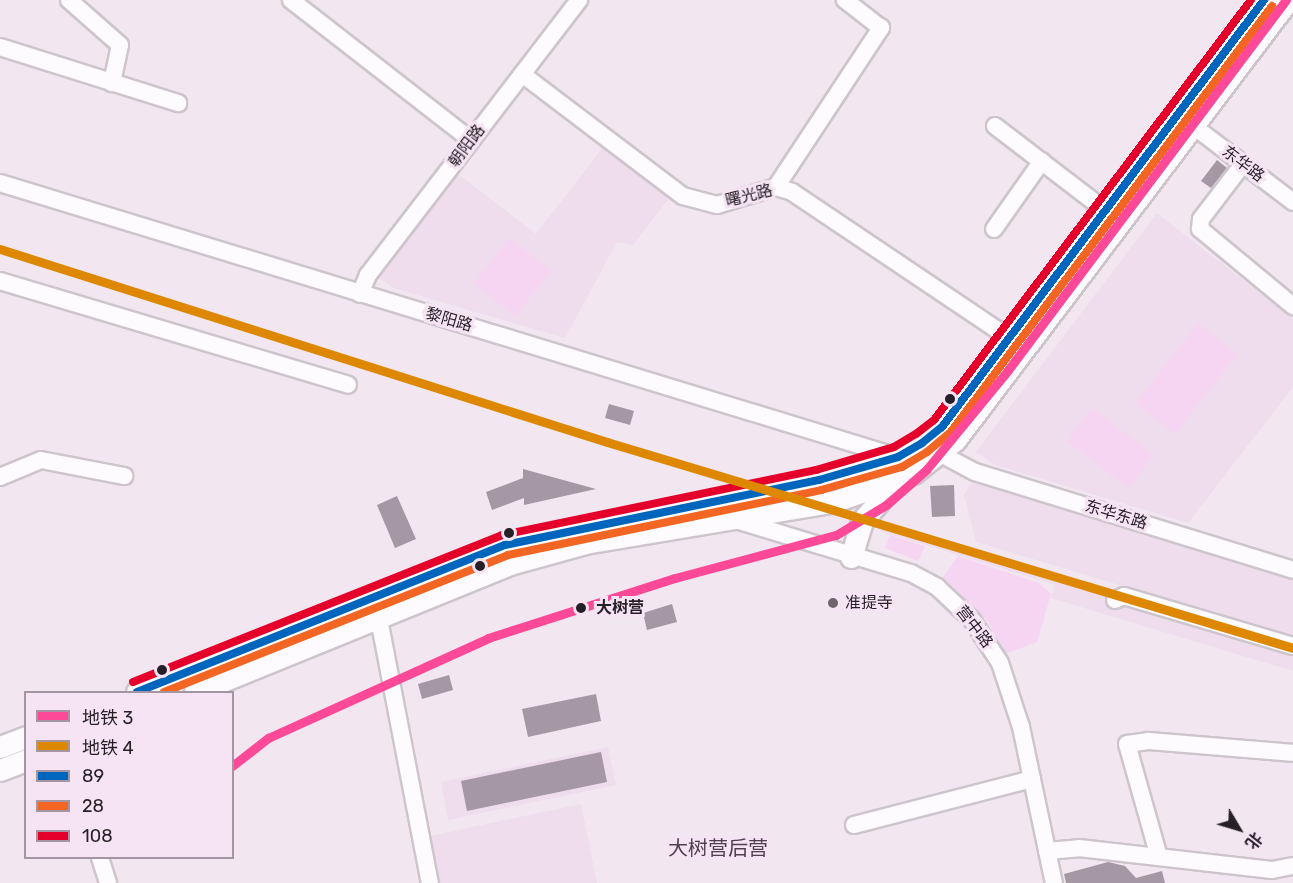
<!DOCTYPE html>
<meta charset="utf-8">
<style>
body{margin:0}
#map{position:relative;width:1293px;height:883px;overflow:hidden;background:#f2e7f0;font-family:Rubik,"Noto Sans SC",sans-serif}
div>[style]{position:absolute}
[style*='--x']{left:calc(var(--x)*1px);top:calc(var(--y)*1px);width:calc(var(--w)*1px);rotate:calc(var(--a)*1deg)}
.built>*{inset:0;background:#efdcec}
.green>*{inset:0;background:#f6d5f2}
.building>*{inset:0;background:#a597a4}
.roads{filter:drop-shadow(2px 0 #cec5cc) drop-shadow(-2px 0 #cec5cc) drop-shadow(0 2px #cec5cc) drop-shadow(0 -2px #cec5cc)}
.minor>*{height:16px;margin:-8px;padding:0 8px;transform-origin:8px;border-radius:8px;background:#fdfbfd}
.major>*{height:21px;margin:-10.5px;padding:0 10.5px;transform-origin:10.5px;border-radius:10.5px;background:#fdfbfd}
.bus-1>*{height:8px;margin:-4px;padding:0 4px;transform-origin:4px;border-radius:4px;background:#0065bd}
.bus-2>*{height:8px;margin:-4px;padding:0 4px;transform-origin:4px;border-radius:4px;background:#f26522}
.bus-3>*{height:8px;margin:-4px;padding:0 4px;transform-origin:4px;border-radius:4px;background:#e4002b}
.metro-1>*{height:9px;margin:-4.5px;padding:0 4.5px;transform-origin:4.5px;border-radius:4.5px;background:#fe4998}
.metro-2>*{height:9px;margin:-4.5px;padding:0 4.5px;transform-origin:4.5px;border-radius:4.5px;background:#d80}
.dots>*{width:16px;height:16px;translate:-50% -50%;box-sizing:border-box;border:3px solid #f6e3f3;border-radius:50%}
span{translate:-50% -50%;white-space:nowrap;text-align:center;line-height:1.15;-webkit-text-stroke:6px #f6e3f3;paint-order:stroke}
.street-label{font-size:16px;color:#261f25}
.poi-label{font-size:16px;color:#261f25}
.left{translate:0 -50%;text-align:left}
.stop-label{font-size:16px;color:#261f25;font-weight:700}
.quarter-label{font-size:20px;color:#4e3f4c}
.legend{position:absolute;left:24px;top:691px;width:210px;height:168px;box-sizing:border-box;background:#f6e3f3;border:2px solid #a395a1;margin:0;padding:8px 10px;list-style:none;font-size:18px;color:#261f25}
.legend li{display:flex;align-items:center;gap:12px;height:30px}
.legend b{width:30px;border:2px solid #a395a1}
.north{position:absolute;left:1209px;top:799px;width:60px;height:60px;-webkit-text-stroke:4px #f6e3f3;paint-order:stroke;rotate:128deg;font-size:16px;font-weight:700;line-height:24px;text-align:center;color:#261f25}
.north::after{content:'';display:block;margin:auto;width:21px;height:27px;background:#261f25;clip-path:polygon(50% 0,100% 100%,50% 72%,0 100%)}
</style>
<div id="map">
<div class="built">
<i style="clip-path:polygon(604px 146px,670px 197px,633px 245px,617px 242px,565px 338px,393px 288px,376px 276px,458px 174px,536px 234px)"></i>
<i style="clip-path:polygon(1157px 213px,1293px 319px,1293px 387px,1188px 523px,996px 465px,976px 452px)"></i>
<i style="clip-path:polygon(974px 479px,1293px 575px,1293px 637px,976px 542px,964px 495px)"></i>
<i style="clip-path:polygon(885px 522px,1293px 642px,1293px 671px,1051px 598px,1055px 585px,880px 531px)"></i>
<i style="clip-path:polygon(608px 747px,616px 785px,448px 820px,441px 782px)"></i>
<i style="clip-path:polygon(581px 804px,597px 883px,435px 883px,426px 837px)"></i>
</div>
<div class="green">
<i style="clip-path:polygon(510px 238px,551px 271px,515px 316px,474px 283px)"></i>
<i style="clip-path:polygon(1198px 323px,1237px 354px,1175px 434px,1136px 403px)"></i>
<i style="clip-path:polygon(1092px 408px,1154px 455px,1128px 488px,1067px 441px)"></i>
<i style="clip-path:polygon(890px 535px,925px 546px,918px 561px,885px 548px)"></i>
<i style="clip-path:polygon(958px 556px,1039px 583px,1051px 594px,1037px 642px,1005px 654px,989px 623px,943px 577px)"></i>
</div>
<div class="building">
<i style="clip-path:polygon(1217px 160px,1227px 168px,1211px 188px,1201px 181px)"></i>
<i style="clip-path:polygon(609px 404px,634px 411px,630px 425px,605px 418px)"></i>
<i style="clip-path:polygon(523px 469px,596px 489px,524px 505px,524px 498px,492px 510px,486px 492px,523px 478px)"></i>
<i style="clip-path:polygon(954px 485px,955px 516px,932px 517px,930px 486px)"></i>
<i style="clip-path:polygon(397px 496px,416px 539px,395px 548px,377px 505px)"></i>
<i style="clip-path:polygon(672px 604px,677px 622px,647px 630px,643px 613px)"></i>
<i style="clip-path:polygon(449px 675px,453px 690px,422px 699px,418px 684px)"></i>
<i style="clip-path:polygon(596px 694px,601px 721px,528px 737px,522px 709px)"></i>
<i style="clip-path:polygon(601px 752px,607px 782px,467px 811px,461px 781px)"></i>
<i style="clip-path:polygon(1108px 862px,1125px 866px,1136px 878px,1162px 871px,1165px 883px,1066px 883px,1064px 874px)"></i>
</div>
<div class="roads">
<div class="minor">
<i style="--x:69;--y:0;--w:68;--a:41.4"></i>
<i style="--x:120;--y:45;--w:39;--a:102"></i>
<i style="--x:291;--y:0;--w:228;--a:37.9"></i>
<i style="--x:0;--y:47;--w:187;--a:17.5"></i>
<i style="--x:522;--y:74;--w:202;--a:37.2"></i>
<i style="--x:683;--y:196;--w:35;--a:15"></i>
<i style="--x:717;--y:205;--w:62;--a:-17"></i>
<i style="--x:776;--y:187;--w:17;--a:17"></i>
<i style="--x:792;--y:192;--w:262;--a:33.9"></i>
<i style="--x:1192;--y:125;--w:127;--a:37.3"></i>
<i style="--x:995;--y:126;--w:138;--a:37.4"></i>
<i style="--x:1243;--y:164;--w:69;--a:127.4"></i>
<i style="--x:1201;--y:219;--w:10;--a:96"></i>
<i style="--x:1200;--y:229;--w:121;--a:39.6"></i>
<i style="--x:0;--y:183;--w:939;--a:16.97"></i>
<i style="--x:776;--y:187;--w:191;--a:-56.6"></i>
<i style="--x:881;--y:28;--w:46;--a:-142.1"></i>
<i style="--x:994;--y:229;--w:83;--a:-54.8"></i>
<i style="--x:0;--y:281;--w:363;--a:16.6"></i>
<i style="--x:360;--y:294;--w:21;--a:-67"></i>
<i style="--x:368;--y:275;--w:347;--a:-52.5"></i>
<i style="--x:941;--y:454;--w:38;--a:28"></i>
<i style="--x:975;--y:472;--w:333;--a:17.1"></i>
<i style="--x:0;--y:477;--w:44;--a:-22.5"></i>
<i style="--x:41;--y:460;--w:85;--a:10.9"></i>
<i style="--x:733;--y:519;--w:186;--a:16.9"></i>
<i style="--x:911;--y:573;--w:30;--a:28"></i>
<i style="--x:937;--y:587;--w:48;--a:43.3"></i>
<i style="--x:972;--y:620;--w:51;--a:56.9"></i>
<i style="--x:1000;--y:663;--w:67;--a:71.8"></i>
<i style="--x:1021;--y:727;--w:159;--a:78.1"></i>
<i style="--x:1115;--y:600;--w:10;--a:-24"></i>
<i style="--x:1124;--y:596;--w:176;--a:16.5"></i>
<i style="--x:379;--y:619;--w:269;--a:79.1"></i>
<i style="--x:854;--y:825;--w:184;--a:-14.5"></i>
<i style="--x:1047;--y:851;--w:32;--a:-5"></i>
<i style="--x:1079;--y:848;--w:194;--a:6.5"></i>
<i style="--x:1272;--y:870;--w:21;--a:-11"></i>
<i style="--x:1159;--y:857;--w:117;--a:-105.8"></i>
<i style="--x:1127;--y:744;--w:21;--a:-8"></i>
<i style="--x:1148;--y:741;--w:145;--a:4.7"></i>
<i style="--x:100;--y:858;--w:26;--a:72"></i>
</div>
<div class="major">
<i style="--x:851;--y:557;--w:38;--a:-73"></i>
<i style="--x:862;--y:521;--w:45;--a:-49.5"></i>
<i style="--x:137;--y:692;--w:396;--a:-21.8"></i>
<i style="--x:505;--y:545;--w:321;--a:-11.7"></i>
<i style="--x:819;--y:480;--w:82;--a:-16.2"></i>
<i style="--x:898;--y:457;--w:28;--a:-30"></i>
<i style="--x:922;--y:443;--w:26;--a:-39"></i>
<i style="--x:942;--y:427;--w:535;--a:-52.98"></i>
<i style="--x:195;--y:692;--w:340;--a:-22.1"></i>
<i style="--x:510;--y:564;--w:78;--a:-15.6"></i>
<i style="--x:585;--y:543;--w:254;--a:-9.5"></i>
<i style="--x:836;--y:501;--w:82;--a:-20"></i>
<i style="--x:913;--y:473;--w:53;--a:-38.2"></i>
<i style="--x:955;--y:440;--w:552;--a:-52.88"></i>
<i style="--x:0;--y:747;--w:28;--a:-21"></i>
<i style="--x:0;--y:770;--w:28;--a:-21"></i>
</div>
</div>
<div class="bus-1">
<i style="--x:137;--y:692;--w:396;--a:-21.8"></i>
<i style="--x:505;--y:545;--w:321;--a:-11.7"></i>
<i style="--x:819;--y:480;--w:82;--a:-16.2"></i>
<i style="--x:898;--y:457;--w:28;--a:-30"></i>
<i style="--x:922;--y:443;--w:26;--a:-39"></i>
<i style="--x:942;--y:427;--w:535;--a:-52.98"></i>
</div>
<div class="bus-2">
<i style="--x:164;--y:692;--w:370;--a:-21.7"></i>
<i style="--x:508;--y:555;--w:320;--a:-11.7"></i>
<i style="--x:821;--y:490;--w:84;--a:-15.9"></i>
<i style="--x:902;--y:467;--w:29;--a:-31"></i>
<i style="--x:927;--y:452;--w:30;--a:-40"></i>
<i style="--x:950;--y:433;--w:535;--a:-52.98"></i>
</div>
<div class="bus-3">
<i style="--x:133;--y:682;--w:397;--a:-21.7"></i>
<i style="--x:502;--y:535;--w:321;--a:-11.7"></i>
<i style="--x:816;--y:470;--w:81;--a:-16.4"></i>
<i style="--x:894;--y:447;--w:26;--a:-31"></i>
<i style="--x:916;--y:434;--w:23;--a:-38"></i>
<i style="--x:934;--y:420;--w:526;--a:-52.96"></i>
</div>
<div class="metro-1">
<i style="--x:232;--y:766;--w:46;--a:-37.9"></i>
<i style="--x:268;--y:738;--w:242;--a:-24.4"></i>
<i style="--x:488;--y:638;--w:196;--a:-17.8"></i>
<i style="--x:675;--y:578;--w:167;--a:-15"></i>
<i style="--x:836;--y:535;--w:58;--a:-31"></i>
<i style="--x:886;--y:505;--w:53;--a:-41.2"></i>
<i style="--x:926;--y:470;--w:129;--a:-50.6"></i>
<i style="--x:1008;--y:370;--w:463;--a:-53.1"></i>
</div>
<div class="metro-2">
<i style="--x:0;--y:249;--w:637;--a:17.64"></i>
<i style="--x:607;--y:442;--w:716;--a:16.71"></i>
</div>
<div class="dots">
<i style="left:950px;top:399px;background:#261f25"></i>
<i style="left:509px;top:533px;background:#261f25"></i>
<i style="left:480px;top:566px;background:#261f25"></i>
<i style="left:833px;top:603px;background:#6d656c"></i>
<i style="left:581px;top:608px;background:#261f25"></i>
<i style="left:162px;top:670px;background:#261f25"></i>
</div>
<div class="street-label">
<span style="left:467px;top:146px;rotate:-53deg">朝阳路</span>
<span style="left:1243px;top:164px;rotate:37deg">东华路</span>
<span style="left:749px;top:196px;rotate:-14deg">曙光路</span>
<span style="left:449px;top:320px;rotate:16deg">黎阳路</span>
<span style="left:1116px;top:515px;rotate:17deg">东华东路</span>
<span style="left:974px;top:627px;rotate:52deg">营中路</span>
</div>
<div class="poi-label">
<span class="left" style="left:845px;top:603px">准提寺</span>
</div>
<div class="stop-label">
<span class="left" style="left:596px;top:608px">大树营</span>
</div>
<div class="quarter-label">
<span style="left:718px;top:848px">大树营后营</span>
</div>
<ul class="legend">
<li><b style="height:8px;background:#fe4998"></b>地铁 3</li>
<li><b style="height:8px;background:#d80"></b>地铁 4</li>
<li><b style="height:8px;background:#0065bd"></b>89</li>
<li><b style="height:8px;background:#f26522"></b>28</li>
<li><b style="height:8px;background:#e4002b"></b>108</li>
</ul>
<div class="north">北</div>
</div>
